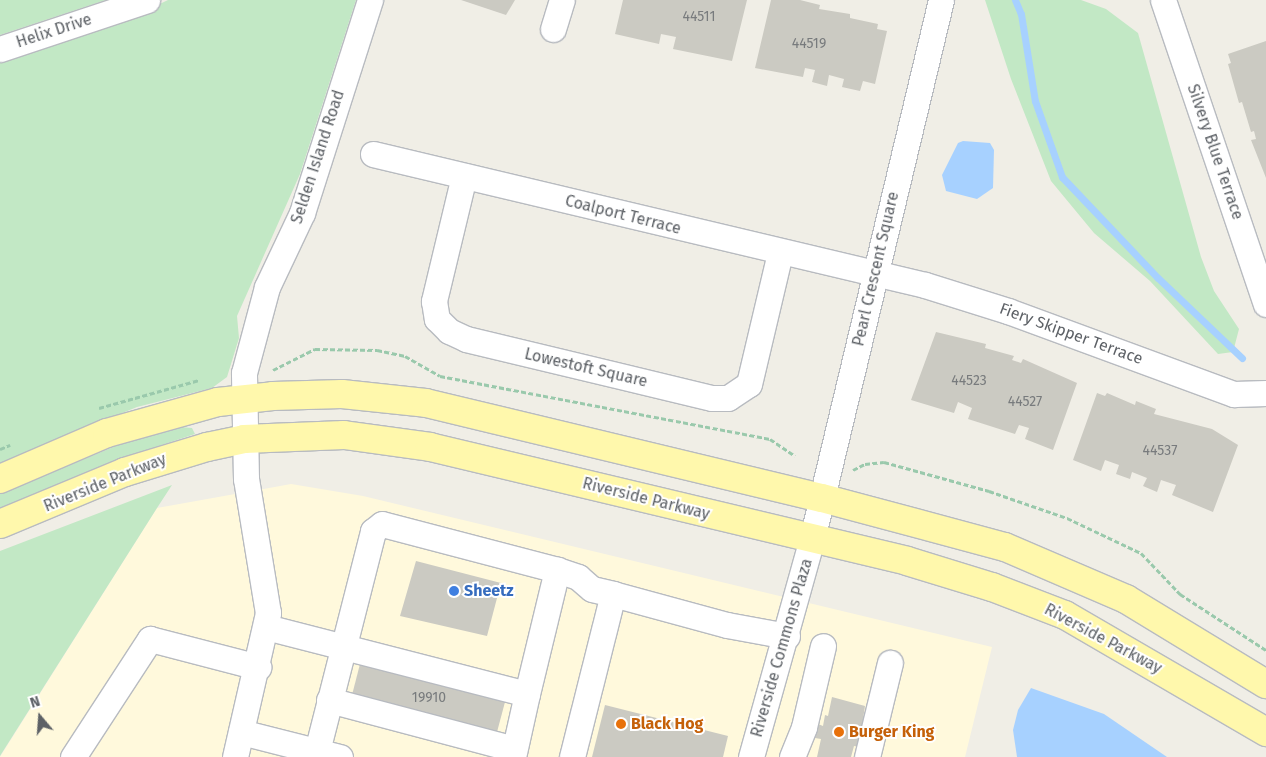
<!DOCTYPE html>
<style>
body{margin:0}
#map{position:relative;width:1266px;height:757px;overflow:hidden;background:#f0eee6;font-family:"Fira Sans",sans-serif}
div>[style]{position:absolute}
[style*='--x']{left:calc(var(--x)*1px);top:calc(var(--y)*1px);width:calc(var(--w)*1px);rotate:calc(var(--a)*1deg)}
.commercial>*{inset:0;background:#fff9dc}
.green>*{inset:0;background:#c2e8c5}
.water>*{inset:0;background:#a7d1ff}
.stream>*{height:7px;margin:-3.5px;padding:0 3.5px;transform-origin:3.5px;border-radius:3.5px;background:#a7d1ff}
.building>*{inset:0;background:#cbcac2}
.path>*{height:3px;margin-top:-1.5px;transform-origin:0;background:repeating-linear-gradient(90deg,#9ac9ac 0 5px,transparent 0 7.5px)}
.roads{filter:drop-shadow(1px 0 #b8bbc0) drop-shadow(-1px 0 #b8bbc0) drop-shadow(0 1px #b8bbc0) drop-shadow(0 -1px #b8bbc0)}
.minor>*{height:25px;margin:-12.5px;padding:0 12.5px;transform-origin:12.5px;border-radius:12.5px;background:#fff}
.major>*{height:28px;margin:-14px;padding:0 14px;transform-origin:14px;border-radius:14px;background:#fff8ac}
.dots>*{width:14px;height:14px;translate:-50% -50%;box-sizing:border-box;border:2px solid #fff;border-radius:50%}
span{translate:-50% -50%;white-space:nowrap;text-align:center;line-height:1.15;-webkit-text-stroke:4px #fff;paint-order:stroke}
.number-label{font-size:14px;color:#787b7d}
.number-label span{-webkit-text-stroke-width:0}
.street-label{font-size:16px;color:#5d6166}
.shop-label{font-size:16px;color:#366cbe;font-weight:700}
.left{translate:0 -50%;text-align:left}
.food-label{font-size:16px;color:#c56008;font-weight:700}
.north{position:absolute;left:15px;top:692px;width:50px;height:50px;-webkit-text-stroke:4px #fff;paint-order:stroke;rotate:342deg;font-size:14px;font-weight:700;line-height:20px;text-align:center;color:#5d6166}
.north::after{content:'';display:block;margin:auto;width:18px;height:22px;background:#5d6166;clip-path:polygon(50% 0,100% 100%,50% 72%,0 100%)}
</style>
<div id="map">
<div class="commercial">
<i style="clip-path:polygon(291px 484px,363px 496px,992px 647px,965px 757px,0 757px,157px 508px)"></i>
</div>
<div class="green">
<i style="clip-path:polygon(0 0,106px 0,0 35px)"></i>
<i style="clip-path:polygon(168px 0,356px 0,300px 174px,237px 316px,239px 338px,227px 377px,212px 388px,137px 407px,0 463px,0 61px,114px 26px)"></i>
<i style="clip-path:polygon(985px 0,1081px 0,1106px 9px,1138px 33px,1201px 257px,1214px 291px,1239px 329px,1233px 352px,1218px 354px,1150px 281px,1094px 233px,1051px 181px,1011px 79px)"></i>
<i style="clip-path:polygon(181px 427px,192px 428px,195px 434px,119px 459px,0 509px,0 494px,135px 438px)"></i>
<i style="clip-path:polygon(172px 485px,157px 508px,0 756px,0 551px)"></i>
</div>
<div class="water">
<i style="clip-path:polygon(963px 141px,990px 143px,994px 150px,993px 188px,977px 199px,946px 191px,942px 175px,958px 143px)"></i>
<i style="clip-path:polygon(1031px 688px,1104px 714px,1167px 757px,1017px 757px,1013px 730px,1018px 710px)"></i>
</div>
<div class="stream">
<i style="--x:1015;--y:0;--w:15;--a:67"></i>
<i style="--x:1021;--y:14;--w:88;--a:80.9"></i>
<i style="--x:1035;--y:101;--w:81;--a:70.4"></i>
<i style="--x:1062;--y:177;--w:139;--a:46.5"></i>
<i style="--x:1158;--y:278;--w:116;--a:43.6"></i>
</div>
<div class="building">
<i style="clip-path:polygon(461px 0,515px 0,506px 15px)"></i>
<i style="clip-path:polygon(623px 0,747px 0,732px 61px,673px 49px,676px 37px,661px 34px,659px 44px,615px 34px)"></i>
<i style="clip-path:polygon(771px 0,800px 0,820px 5px,819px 9px,850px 14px,850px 18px,878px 24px,877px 29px,887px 31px,875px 84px,863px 81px,860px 91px,842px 87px,844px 79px,829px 75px,827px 86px,812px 82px,815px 70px,805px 68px,803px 77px,755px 68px)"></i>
<i style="clip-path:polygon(1266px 41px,1266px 178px,1251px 140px,1256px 139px,1254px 131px,1251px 132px,1242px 102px,1239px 103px,1228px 64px,1231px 63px,1228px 54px)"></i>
<i style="clip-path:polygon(936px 332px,986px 344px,985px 348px,1014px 356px,1012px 360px,1021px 363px,1023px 359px,1077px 383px,1053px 450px,1025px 439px,1029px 428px,1019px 425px,1015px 434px,968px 419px,972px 408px,958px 402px,954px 413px,911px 400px)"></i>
<i style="clip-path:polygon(1097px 393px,1105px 396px,1107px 393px,1135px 405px,1136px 401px,1156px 409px,1154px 414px,1212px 429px,1238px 445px,1213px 512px,1172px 495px,1176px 485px,1161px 480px,1157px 492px,1143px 486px,1147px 478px,1132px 472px,1130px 479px,1116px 474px,1119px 465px,1105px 460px,1101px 471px,1073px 460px)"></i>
<i style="clip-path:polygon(416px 561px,501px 583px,487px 636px,400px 616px)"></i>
<i style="clip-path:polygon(360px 664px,505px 702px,497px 732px,352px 695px)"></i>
<i style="clip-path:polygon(832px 697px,865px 706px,859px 747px,854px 746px,851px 757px,817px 757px,821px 739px,815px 738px,818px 724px,823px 726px,825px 715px,828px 716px)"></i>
<i style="clip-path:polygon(605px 705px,728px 736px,723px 757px,592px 757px)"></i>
</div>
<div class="path">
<i style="--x:273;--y:370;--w:47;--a:-26.6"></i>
<i style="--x:315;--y:349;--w:62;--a:0.9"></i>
<i style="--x:377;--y:350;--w:29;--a:12"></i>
<i style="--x:405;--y:356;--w:40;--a:29.7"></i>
<i style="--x:440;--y:376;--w:336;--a:10.8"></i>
<i style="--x:770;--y:439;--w:30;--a:34"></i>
<i style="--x:99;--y:408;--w:104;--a:-15.6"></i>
<i style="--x:0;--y:449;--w:11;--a:-22"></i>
<i style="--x:853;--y:470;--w:13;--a:-27"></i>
<i style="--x:865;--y:464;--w:19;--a:-6"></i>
<i style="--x:884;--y:462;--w:109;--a:15.4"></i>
<i style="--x:989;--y:491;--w:83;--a:19.1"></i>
<i style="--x:1067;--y:518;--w:82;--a:25.3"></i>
<i style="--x:1141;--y:553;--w:57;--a:46.4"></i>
<i style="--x:1180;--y:594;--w:103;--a:33.1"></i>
</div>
<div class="roads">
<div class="minor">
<i style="--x:1163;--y:0;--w:321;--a:71.3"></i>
<i style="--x:553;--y:29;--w:30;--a:-73"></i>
<i style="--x:0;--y:49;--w:155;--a:-18.4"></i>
<i style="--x:373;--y:154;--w:567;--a:13.35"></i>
<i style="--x:925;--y:285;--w:87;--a:17.4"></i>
<i style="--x:1008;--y:311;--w:241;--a:20.2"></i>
<i style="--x:1234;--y:394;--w:32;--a:-2"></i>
<i style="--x:464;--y:176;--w:129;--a:103.5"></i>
<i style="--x:434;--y:301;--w:18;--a:81"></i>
<i style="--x:437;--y:319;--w:17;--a:45"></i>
<i style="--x:449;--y:331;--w:19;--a:25"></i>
<i style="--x:466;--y:339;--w:253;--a:13.5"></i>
<i style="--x:712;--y:398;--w:16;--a:0"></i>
<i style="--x:728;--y:398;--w:25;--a:-34"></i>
<i style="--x:749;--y:384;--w:135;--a:-76.7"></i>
<i style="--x:266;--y:627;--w:269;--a:14.4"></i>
<i style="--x:527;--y:694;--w:128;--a:-76.4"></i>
<i style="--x:329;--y:700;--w:191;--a:14.8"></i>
<i style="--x:241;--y:732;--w:102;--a:14.2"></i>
<i style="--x:317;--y:751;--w:227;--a:-75.7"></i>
<i style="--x:373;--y:531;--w:11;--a:-38"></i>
<i style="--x:382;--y:524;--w:181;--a:14.7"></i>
<i style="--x:557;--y:570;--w:22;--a:18"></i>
<i style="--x:578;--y:577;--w:18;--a:41"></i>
<i style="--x:592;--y:589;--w:22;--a:13"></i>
<i style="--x:73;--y:757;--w:141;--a:-56.9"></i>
<i style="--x:150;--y:639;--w:112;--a:14.5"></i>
<i style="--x:235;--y:757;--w:148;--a:-77.1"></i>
<i style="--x:268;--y:613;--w:136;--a:-99.3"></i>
<i style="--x:246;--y:479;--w:106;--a:-91.1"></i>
<i style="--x:244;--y:373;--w:89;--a:-75"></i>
<i style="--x:267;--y:287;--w:82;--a:-64.7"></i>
<i style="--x:302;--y:213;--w:224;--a:-72.3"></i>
<i style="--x:513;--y:757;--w:65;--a:-77.5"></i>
<i style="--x:572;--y:757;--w:168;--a:-75.9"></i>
<i style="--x:613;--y:594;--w:118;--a:15.2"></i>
<i style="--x:727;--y:625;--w:61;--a:10.4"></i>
<i style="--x:751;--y:757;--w:226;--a:-74.4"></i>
<i style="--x:812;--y:539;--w:554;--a:-76.54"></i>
<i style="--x:792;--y:757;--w:32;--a:-68"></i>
<i style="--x:804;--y:727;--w:83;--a:-76.8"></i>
<i style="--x:867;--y:757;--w:97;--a:-76.3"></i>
</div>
<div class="major">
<i style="--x:0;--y:479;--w:116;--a:-23.3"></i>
<i style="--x:107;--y:433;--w:115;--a:-15.6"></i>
<i style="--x:218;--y:402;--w:55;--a:-6.2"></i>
<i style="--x:273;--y:396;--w:69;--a:-1.7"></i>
<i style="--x:342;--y:394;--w:84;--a:6.1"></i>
<i style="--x:426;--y:403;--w:407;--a:13.5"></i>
<i style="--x:822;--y:498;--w:189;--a:15"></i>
<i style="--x:1005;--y:547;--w:132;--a:23.3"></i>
<i style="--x:1126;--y:599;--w:164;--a:31.3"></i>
<i style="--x:0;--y:524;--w:135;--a:-22.6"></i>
<i style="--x:125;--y:472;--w:86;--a:-17"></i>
<i style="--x:207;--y:447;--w:38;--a:-12"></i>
<i style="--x:244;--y:439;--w:100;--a:-2.3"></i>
<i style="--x:344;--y:435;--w:87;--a:7.9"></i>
<i style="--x:430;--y:447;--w:490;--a:13.4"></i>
<i style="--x:907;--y:561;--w:89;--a:17"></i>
<i style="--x:992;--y:587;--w:78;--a:21"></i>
<i style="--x:1065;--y:615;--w:233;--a:30.2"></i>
</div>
</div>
<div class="dots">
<i style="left:454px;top:591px;background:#3f7fe0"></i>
<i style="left:621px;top:724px;background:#e8710a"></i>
<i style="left:839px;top:732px;background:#e8710a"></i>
</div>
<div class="number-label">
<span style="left:699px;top:17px">44511</span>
<span style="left:809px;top:44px">44519</span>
<span style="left:969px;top:381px">44523</span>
<span style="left:1025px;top:402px">44527</span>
<span style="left:1160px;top:451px">44537</span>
<span style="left:429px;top:698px">19910</span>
</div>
<div class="street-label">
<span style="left:54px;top:31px;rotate:-18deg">Helix Drive</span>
<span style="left:1215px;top:152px;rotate:71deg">Silvery Blue Terrace</span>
<span style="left:318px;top:157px;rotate:-72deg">Selden Island Road</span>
<span style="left:623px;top:215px;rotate:14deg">Coalport Terrace</span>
<span style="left:876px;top:269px;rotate:-77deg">Pearl Crescent Square</span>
<span style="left:1071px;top:334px;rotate:20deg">Fiery Skipper Terrace</span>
<span style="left:586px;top:368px;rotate:13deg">Lowestoft Square</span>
<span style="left:105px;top:483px;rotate:-22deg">Riverside Parkway</span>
<span style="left:646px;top:499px;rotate:14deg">Riverside Parkway</span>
<span style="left:1103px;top:639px;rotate:28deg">Riverside Parkway</span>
<span style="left:782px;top:648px;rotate:-74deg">Riverside Commons Plaza</span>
</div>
<div class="shop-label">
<span class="left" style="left:464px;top:591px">Sheetz</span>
</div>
<div class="food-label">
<span class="left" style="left:631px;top:724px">Black Hog</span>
<span class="left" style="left:849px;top:732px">Burger King</span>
</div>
<div class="north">N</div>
</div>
